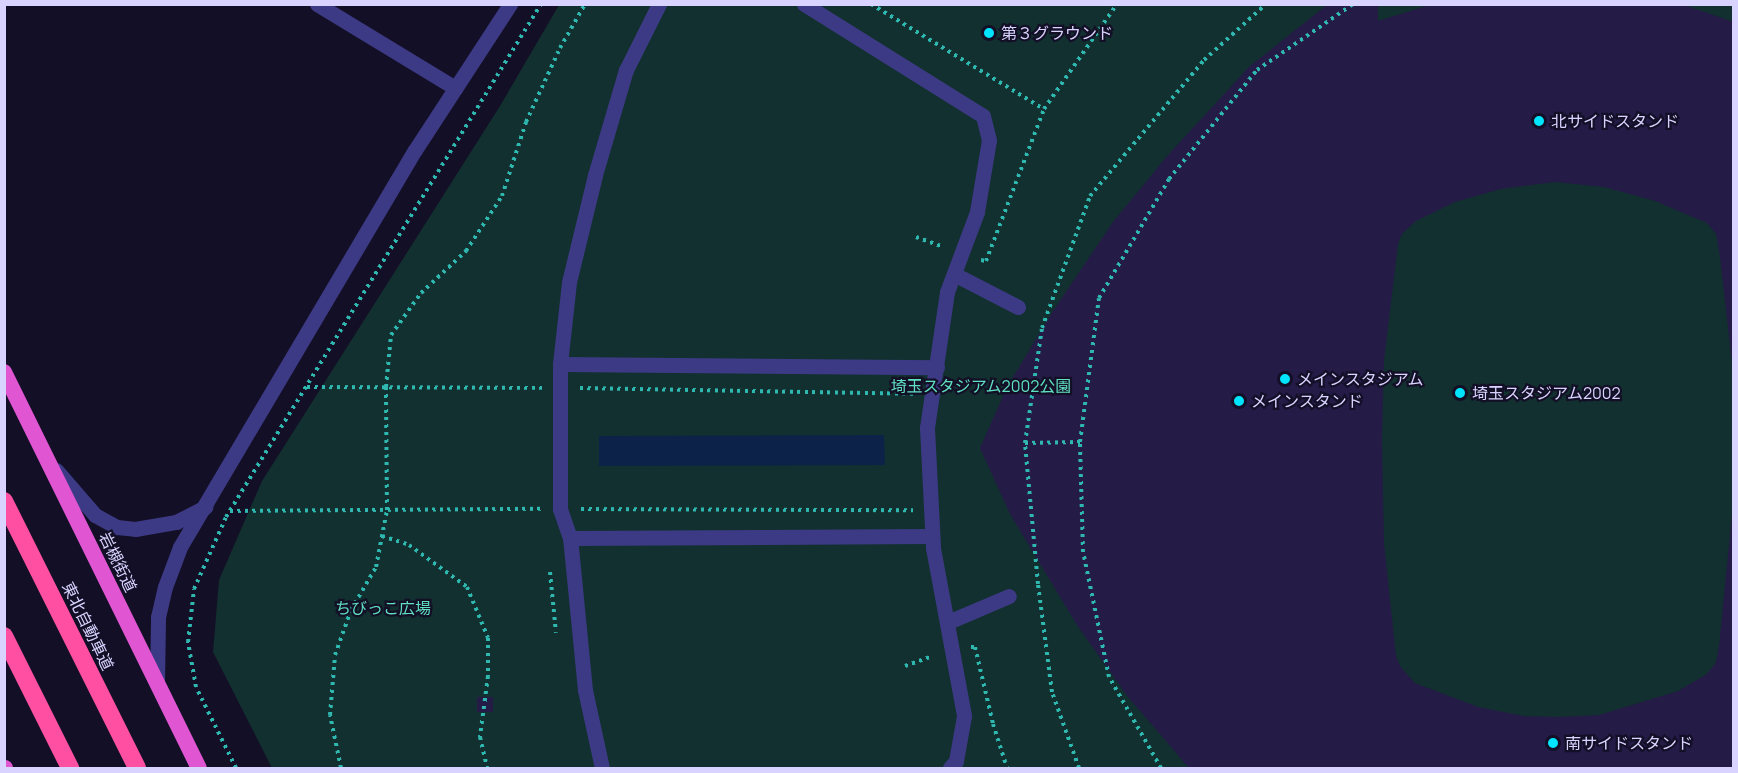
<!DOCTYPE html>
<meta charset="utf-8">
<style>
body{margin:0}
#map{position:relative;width:1738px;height:773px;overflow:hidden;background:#130f26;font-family:Manrope,"Noto Sans JP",sans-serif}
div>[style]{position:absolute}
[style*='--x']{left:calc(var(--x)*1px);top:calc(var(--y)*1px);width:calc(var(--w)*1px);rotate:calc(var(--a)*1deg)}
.green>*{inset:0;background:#12302f}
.water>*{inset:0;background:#0c2248}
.building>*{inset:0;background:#241b47}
.path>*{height:4px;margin-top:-2px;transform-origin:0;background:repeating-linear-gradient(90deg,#2fb8b0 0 3px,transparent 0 7.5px)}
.service>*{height:15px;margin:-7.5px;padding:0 7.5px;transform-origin:7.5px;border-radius:7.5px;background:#3d3a85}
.minor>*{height:15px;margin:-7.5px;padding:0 7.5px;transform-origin:7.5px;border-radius:7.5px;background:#3d3a85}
.tertiary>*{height:15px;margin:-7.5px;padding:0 7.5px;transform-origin:7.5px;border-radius:7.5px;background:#3d3a85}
.trunk>*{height:16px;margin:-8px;padding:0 8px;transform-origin:8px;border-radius:8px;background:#e055d1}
.motorway>*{height:18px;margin:-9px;padding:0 9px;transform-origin:9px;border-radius:9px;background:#ff4fa3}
.dots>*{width:16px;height:16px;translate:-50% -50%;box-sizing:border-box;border:3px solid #130f26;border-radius:50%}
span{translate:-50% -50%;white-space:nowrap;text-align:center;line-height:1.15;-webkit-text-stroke:4.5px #130f26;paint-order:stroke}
.poi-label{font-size:16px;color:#d9d4ff}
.left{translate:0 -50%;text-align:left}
.park-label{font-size:16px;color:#5fe0c0}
.street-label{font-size:16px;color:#d9d4ff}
.frame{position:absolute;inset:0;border:6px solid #d9d4ff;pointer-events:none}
</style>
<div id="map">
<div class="green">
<i style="clip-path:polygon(559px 5px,1733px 5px,1733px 768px,272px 768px,213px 652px,219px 580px,262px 481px,500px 106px)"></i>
</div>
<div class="water">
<i style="clip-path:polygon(884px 435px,885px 465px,599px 466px,599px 436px)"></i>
</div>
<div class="building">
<i style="clip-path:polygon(1328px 4px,1378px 4px,1378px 21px,1433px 4px,1681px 4px,1734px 22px,1734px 381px,1720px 257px,1716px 234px,1707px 223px,1655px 201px,1604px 187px,1555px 182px,1501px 189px,1455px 202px,1416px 221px,1402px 234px,1398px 244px,1384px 361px,1382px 440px,1384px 543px,1396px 656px,1400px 666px,1415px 683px,1478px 707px,1524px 716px,1558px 717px,1599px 715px,1678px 691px,1707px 674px,1716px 662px,1719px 646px,1734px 494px,1734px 768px,1189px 768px,1128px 697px,1077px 625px,1010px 514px,980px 448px,1007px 387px,1053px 311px,1113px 222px,1168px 155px,1249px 67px)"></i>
<i style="clip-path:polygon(477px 697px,493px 697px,493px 712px,477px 712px)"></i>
</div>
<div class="path">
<i style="--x:871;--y:4;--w:202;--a:31.3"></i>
<i style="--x:1044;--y:109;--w:128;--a:-55.2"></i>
<i style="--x:916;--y:237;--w:29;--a:20"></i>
<i style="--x:981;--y:260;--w:5;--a:11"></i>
<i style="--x:986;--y:261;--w:163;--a:-69.1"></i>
<i style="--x:307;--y:387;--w:235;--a:0.2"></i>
<i style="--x:580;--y:388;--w:334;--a:1"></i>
<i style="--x:1025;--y:443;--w:55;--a:-1"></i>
<i style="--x:581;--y:509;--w:332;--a:0.2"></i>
<i style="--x:230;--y:511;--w:311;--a:-0.4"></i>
<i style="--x:382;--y:536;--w:28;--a:18"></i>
<i style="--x:409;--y:545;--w:72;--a:35.9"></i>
<i style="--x:467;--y:587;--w:55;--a:67.6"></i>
<i style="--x:488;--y:638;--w:38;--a:90"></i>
<i style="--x:488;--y:676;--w:62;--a:97.5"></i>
<i style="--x:480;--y:737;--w:32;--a:77"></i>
<i style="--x:550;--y:572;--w:61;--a:84.4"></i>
<i style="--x:971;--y:647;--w:4;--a:0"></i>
<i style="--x:975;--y:647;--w:79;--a:76.8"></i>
<i style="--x:993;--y:724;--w:46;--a:72.3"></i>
<i style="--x:905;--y:666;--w:29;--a:-20"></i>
<i style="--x:236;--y:768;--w:90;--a:-116.3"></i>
<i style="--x:196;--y:687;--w:46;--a:-100.1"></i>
<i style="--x:188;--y:642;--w:53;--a:-83.5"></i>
<i style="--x:194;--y:589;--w:79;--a:-66"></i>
<i style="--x:226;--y:517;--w:602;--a:-58.45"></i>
<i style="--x:341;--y:768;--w:54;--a:-101.7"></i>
<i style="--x:330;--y:715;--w:60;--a:-85.2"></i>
<i style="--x:335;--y:655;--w:48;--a:-70.4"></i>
<i style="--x:351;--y:610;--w:50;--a:-59.8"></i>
<i style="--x:376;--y:567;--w:58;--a:-79.1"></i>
<i style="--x:387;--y:510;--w:123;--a:-90.5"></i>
<i style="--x:386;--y:387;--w:52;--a:-84.5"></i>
<i style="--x:391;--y:335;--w:52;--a:-54.5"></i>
<i style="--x:421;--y:293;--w:62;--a:-43"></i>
<i style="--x:466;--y:251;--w:66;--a:-56.8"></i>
<i style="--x:502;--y:196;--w:78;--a:-72"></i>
<i style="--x:526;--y:122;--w:81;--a:-65.3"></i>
<i style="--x:560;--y:48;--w:51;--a:-60.4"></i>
<i style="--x:1079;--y:768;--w:81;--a:-109.6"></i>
<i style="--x:1052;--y:692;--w:109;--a:-97.4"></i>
<i style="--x:1038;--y:584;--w:142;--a:-95.3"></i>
<i style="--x:1025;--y:443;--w:116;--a:-81.6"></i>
<i style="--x:1042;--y:328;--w:140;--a:-70"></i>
<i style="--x:1090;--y:196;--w:177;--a:-50"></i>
<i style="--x:1204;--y:60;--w:84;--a:-42.1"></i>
<i style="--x:1161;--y:768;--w:105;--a:-119.7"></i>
<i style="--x:1109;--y:677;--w:128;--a:-101.7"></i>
<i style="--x:1083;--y:552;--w:110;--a:-91.6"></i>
<i style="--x:1080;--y:442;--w:145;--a:-82.5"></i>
<i style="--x:1099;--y:298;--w:138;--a:-59.5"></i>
<i style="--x:1169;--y:179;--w:140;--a:-51.1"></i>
<i style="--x:1257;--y:70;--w:116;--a:-34.5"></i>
</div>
<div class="service">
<i style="--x:804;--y:4;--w:211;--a:32"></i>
<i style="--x:983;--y:116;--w:25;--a:76"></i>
<i style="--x:989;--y:140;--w:73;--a:99.5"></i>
<i style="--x:977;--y:212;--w:85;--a:110.6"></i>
<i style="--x:947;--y:292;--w:137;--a:98.4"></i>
<i style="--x:927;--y:428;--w:120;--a:87.1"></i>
<i style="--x:933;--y:548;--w:171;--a:79.5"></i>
<i style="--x:964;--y:716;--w:46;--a:100.1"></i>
<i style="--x:956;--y:761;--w:9;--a:131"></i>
<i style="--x:954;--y:274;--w:72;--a:27.3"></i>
<i style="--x:560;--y:364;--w:377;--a:0.5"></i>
<i style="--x:570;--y:538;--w:362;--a:-0.3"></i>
<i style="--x:948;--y:622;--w:66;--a:-23.1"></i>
<i style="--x:602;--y:768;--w:80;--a:-102.3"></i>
<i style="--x:585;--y:690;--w:153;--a:-95.6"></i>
<i style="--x:570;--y:538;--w:31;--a:-109"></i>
<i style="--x:560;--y:509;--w:145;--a:-90"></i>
<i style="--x:560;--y:364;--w:82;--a:-83.7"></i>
<i style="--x:569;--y:282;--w:110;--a:-76.3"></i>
<i style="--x:595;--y:175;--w:109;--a:-73.6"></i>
<i style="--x:626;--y:70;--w:74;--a:-63.4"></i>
</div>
<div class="minor">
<i style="--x:317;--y:4;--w:162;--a:31.3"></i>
</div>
<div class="tertiary">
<i style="--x:56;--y:470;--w:60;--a:49.1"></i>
<i style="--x:95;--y:515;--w:25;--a:29"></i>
<i style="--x:117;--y:527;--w:18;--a:6"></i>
<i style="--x:135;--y:529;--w:42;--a:-9.7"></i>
<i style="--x:176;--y:522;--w:33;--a:-27"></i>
<i style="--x:157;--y:683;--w:66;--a:-89.1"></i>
<i style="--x:158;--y:617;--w:31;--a:-77"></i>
<i style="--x:165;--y:587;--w:43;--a:-69.4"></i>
<i style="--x:180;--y:547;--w:461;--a:-59.4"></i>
<i style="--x:415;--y:150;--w:174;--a:-56.9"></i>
</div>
<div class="trunk">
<i style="--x:4;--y:372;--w:441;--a:63.8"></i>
<i style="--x:4;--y:768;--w:1;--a:0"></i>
</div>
<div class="motorway">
<i style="--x:4;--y:501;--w:298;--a:63.5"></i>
<i style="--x:4;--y:636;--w:148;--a:63.4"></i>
</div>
<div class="dots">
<i style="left:989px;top:33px;background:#00e5ff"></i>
<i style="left:1539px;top:121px;background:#00e5ff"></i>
<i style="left:1285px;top:379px;background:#00e5ff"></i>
<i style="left:1460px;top:393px;background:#00e5ff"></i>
<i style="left:1239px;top:401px;background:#00e5ff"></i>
<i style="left:1553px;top:743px;background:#00e5ff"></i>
</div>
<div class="poi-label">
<span class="left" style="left:1001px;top:33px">第３グラウンド</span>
<span class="left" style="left:1551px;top:121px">北サイドスタンド</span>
<span class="left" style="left:1297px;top:379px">メインスタジアム</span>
<span class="left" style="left:1472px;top:393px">埼玉スタジアム2002</span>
<span class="left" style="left:1251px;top:401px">メインスタンド</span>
<span class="left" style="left:1565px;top:743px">南サイドスタンド</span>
</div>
<div class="park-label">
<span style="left:981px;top:386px">埼玉スタジアム2002公園</span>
<span style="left:383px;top:608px">ちびっこ広場</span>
</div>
<div class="street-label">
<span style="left:118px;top:562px;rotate:64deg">岩槻街道</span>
<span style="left:88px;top:626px;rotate:64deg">東北自動車道</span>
</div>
<div class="frame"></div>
</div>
